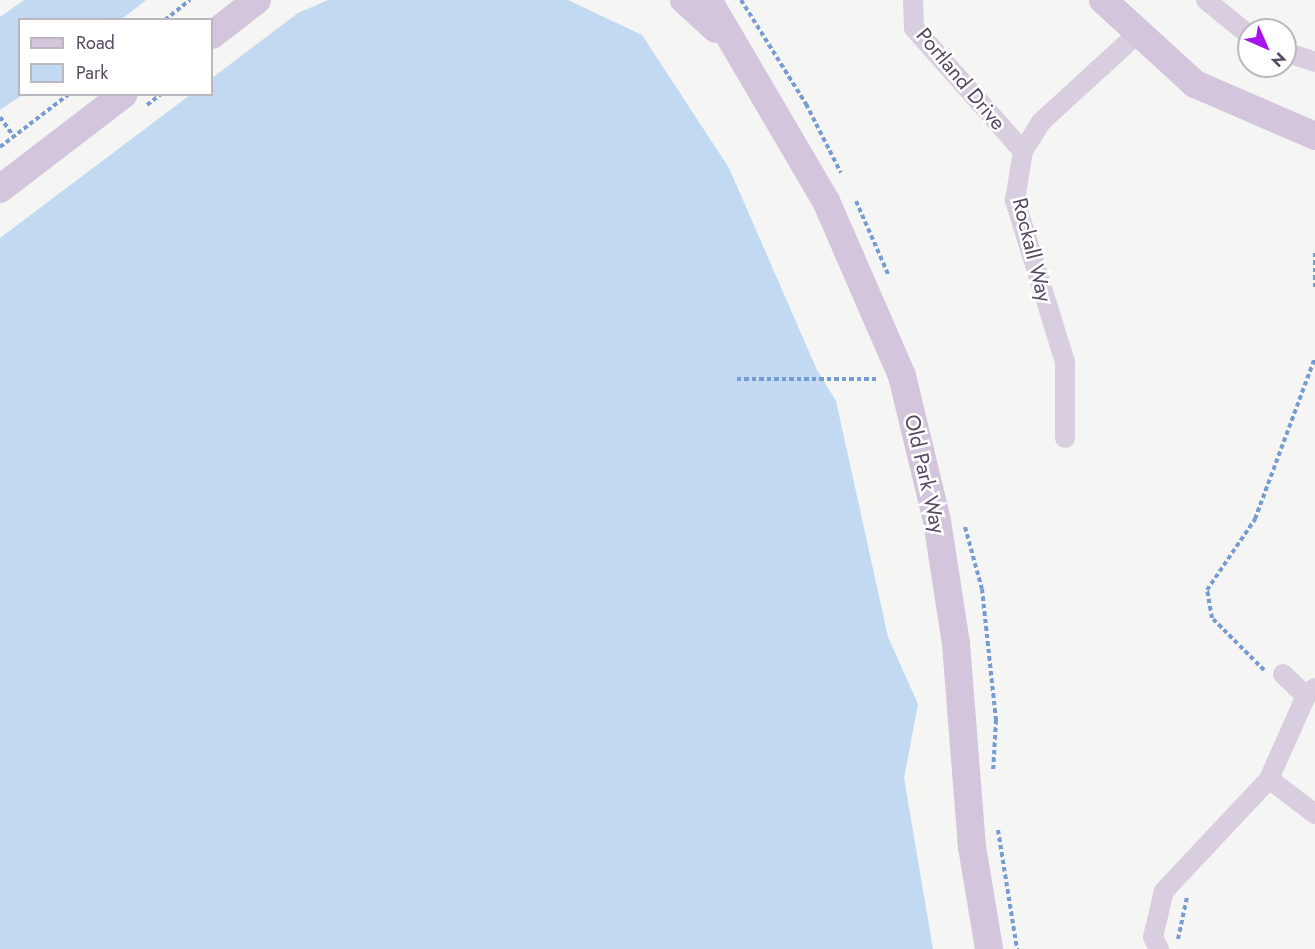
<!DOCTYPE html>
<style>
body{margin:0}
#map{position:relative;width:1315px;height:949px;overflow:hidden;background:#f5f5f3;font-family:Jost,sans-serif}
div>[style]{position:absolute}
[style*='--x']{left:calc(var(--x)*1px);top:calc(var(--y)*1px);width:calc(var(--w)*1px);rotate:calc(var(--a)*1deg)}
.green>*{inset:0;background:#c1daf2}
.path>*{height:4px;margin-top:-2px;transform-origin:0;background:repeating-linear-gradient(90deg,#779bd3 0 4.5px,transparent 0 7.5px)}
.street>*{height:20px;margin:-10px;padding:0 10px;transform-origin:10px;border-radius:10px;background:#d8cedf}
.secondary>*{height:28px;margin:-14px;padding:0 14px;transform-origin:14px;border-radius:14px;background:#d3c5db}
span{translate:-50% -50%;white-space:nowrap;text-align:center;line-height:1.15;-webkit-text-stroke:5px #fff;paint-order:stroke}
.street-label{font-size:21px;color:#574961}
.legend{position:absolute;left:18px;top:18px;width:195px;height:78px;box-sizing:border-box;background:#fff;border:2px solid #bcb6c0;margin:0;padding:8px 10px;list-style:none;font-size:18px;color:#574961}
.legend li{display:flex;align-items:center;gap:12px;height:30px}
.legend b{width:30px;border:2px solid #bcb6c0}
.north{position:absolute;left:1237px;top:18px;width:60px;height:60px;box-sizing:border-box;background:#fff;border:2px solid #bcb6c0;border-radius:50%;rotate:135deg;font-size:16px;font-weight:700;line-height:24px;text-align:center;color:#574961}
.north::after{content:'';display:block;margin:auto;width:21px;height:27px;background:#a513ee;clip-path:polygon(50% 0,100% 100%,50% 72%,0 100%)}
</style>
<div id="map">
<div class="green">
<i style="clip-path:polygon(24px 0,146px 0,122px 19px,20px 20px,22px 95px,0 110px,0 17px)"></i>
<i style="clip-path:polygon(328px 0,568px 0,642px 35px,729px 168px,817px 370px,836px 401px,888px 637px,918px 704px,904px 778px,933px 949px,0 949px,0 238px,190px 95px,212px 94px,212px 78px,298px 13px)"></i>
</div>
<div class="path">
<i style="--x:741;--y:0;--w:123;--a:58"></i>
<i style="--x:806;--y:104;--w:77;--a:63.1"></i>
<i style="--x:165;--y:20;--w:32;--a:-39"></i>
<i style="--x:147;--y:105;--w:18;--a:-38"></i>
<i style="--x:0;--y:117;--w:24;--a:55"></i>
<i style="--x:0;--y:147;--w:87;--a:-37.5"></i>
<i style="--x:856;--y:201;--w:80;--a:66.3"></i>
<i style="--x:1315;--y:253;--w:34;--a:90"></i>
<i style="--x:737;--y:379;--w:140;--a:0"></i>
<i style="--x:965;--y:527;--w:64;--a:74.7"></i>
<i style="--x:982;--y:589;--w:132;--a:83.9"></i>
<i style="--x:996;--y:720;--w:52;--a:93.3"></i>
<i style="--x:1264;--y:670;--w:74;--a:-135"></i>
<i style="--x:1212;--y:618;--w:28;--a:-100"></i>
<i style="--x:1207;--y:590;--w:86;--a:-55.9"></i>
<i style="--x:1255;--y:519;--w:172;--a:-69.6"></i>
<i style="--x:998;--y:830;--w:121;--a:80.9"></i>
<i style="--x:1178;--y:939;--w:43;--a:-77.9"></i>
</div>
<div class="street">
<i style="--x:913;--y:0;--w:28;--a:88"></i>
<i style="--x:914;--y:28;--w:164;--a:48.5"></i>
<i style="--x:1206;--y:0;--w:55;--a:39.1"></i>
<i style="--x:1285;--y:52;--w:32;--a:18"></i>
<i style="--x:1065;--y:438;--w:76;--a:-90"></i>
<i style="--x:1065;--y:362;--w:170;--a:-107.2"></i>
<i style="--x:1015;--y:200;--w:50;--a:-80.7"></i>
<i style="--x:1023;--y:151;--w:34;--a:-58"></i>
<i style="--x:1041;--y:122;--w:129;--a:-42.5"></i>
<i style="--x:1283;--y:674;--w:32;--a:44"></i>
<i style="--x:1269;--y:779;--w:58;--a:37.3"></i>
<i style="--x:1159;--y:949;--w:13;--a:-117"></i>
<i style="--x:1153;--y:937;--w:47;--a:-76.6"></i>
<i style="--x:1164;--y:891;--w:154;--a:-46.8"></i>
<i style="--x:1269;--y:779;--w:91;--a:-66"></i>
<i style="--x:1306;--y:696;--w:12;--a:-42"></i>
</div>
<div class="secondary">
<i style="--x:684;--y:0;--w:43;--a:42.2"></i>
<i style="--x:708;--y:0;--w:233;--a:59.6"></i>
<i style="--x:826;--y:201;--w:191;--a:66.5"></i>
<i style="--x:902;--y:376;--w:149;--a:76.4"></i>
<i style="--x:937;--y:521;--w:124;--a:81.2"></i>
<i style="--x:956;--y:644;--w:204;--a:85.5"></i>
<i style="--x:972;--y:847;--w:103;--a:80.5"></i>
<i style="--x:1103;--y:0;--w:125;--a:42.4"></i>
<i style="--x:1195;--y:84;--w:131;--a:23.4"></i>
<i style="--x:212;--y:35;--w:57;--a:-37.9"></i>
<i style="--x:0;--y:189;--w:156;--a:-37.5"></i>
</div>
<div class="street-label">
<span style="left:961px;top:79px;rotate:50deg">Portland Drive</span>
<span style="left:1032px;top:250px;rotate:76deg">Rockall Way</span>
<span style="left:925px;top:474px;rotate:77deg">Old Park Way</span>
</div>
<ul class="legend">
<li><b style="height:8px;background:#d3c5db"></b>Road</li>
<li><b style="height:16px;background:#c1daf2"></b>Park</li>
</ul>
<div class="north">N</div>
</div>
